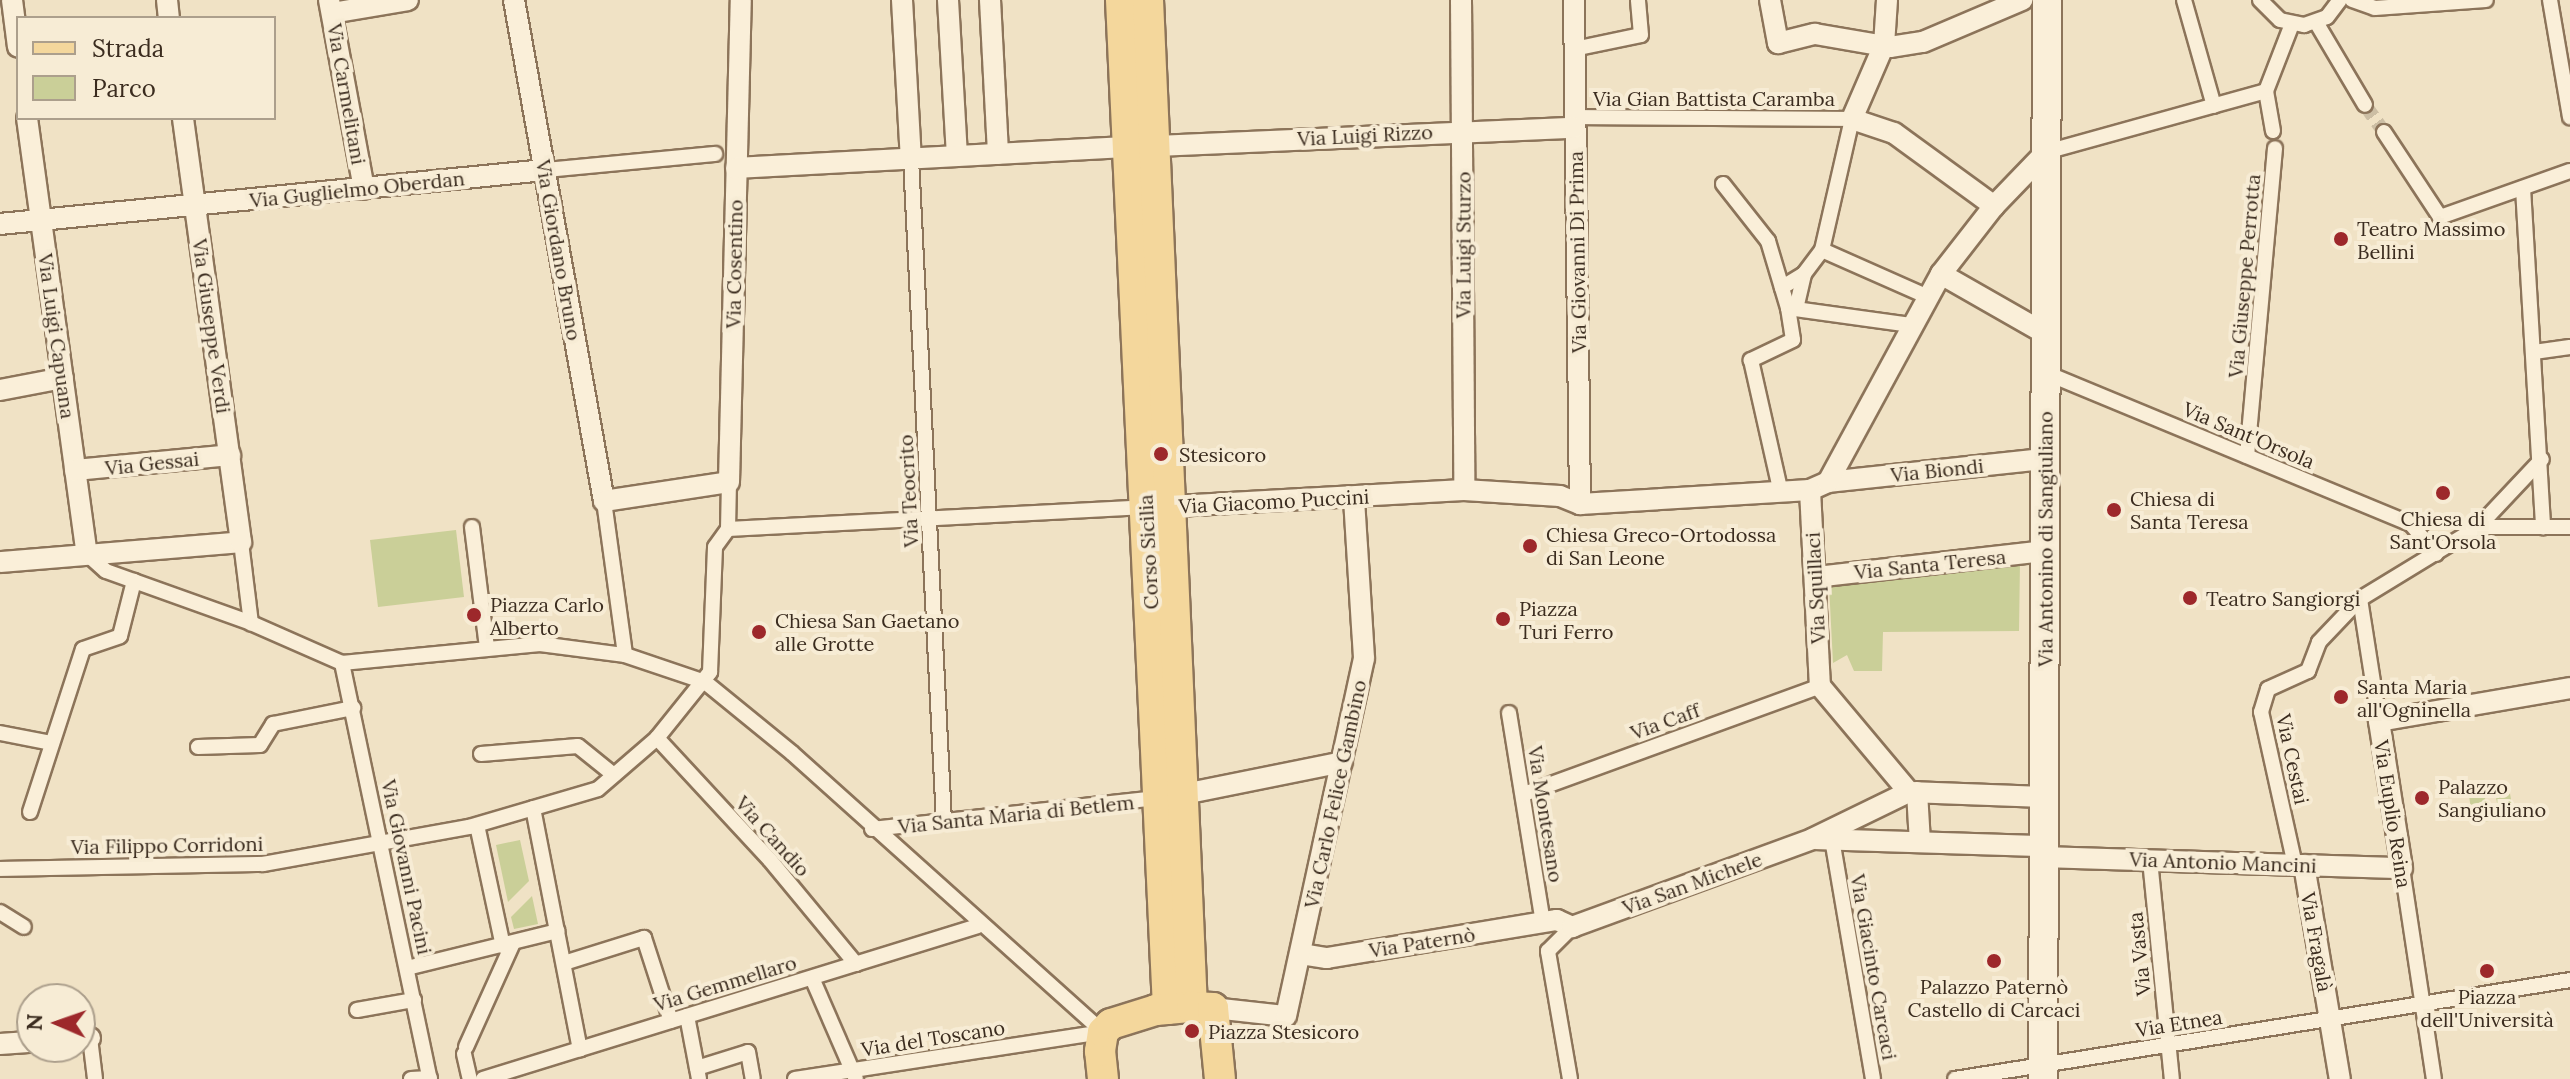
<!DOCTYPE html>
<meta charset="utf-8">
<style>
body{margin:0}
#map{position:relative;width:2570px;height:1079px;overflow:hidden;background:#f0e2c5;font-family:Lora,serif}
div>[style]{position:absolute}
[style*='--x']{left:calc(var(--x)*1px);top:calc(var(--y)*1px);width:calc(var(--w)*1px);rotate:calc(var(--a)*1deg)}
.green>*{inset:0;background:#cacf98}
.pedestrian-tunnel>*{height:14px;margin-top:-7px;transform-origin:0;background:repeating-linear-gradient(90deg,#ccbea4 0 14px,transparent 0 21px)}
.roads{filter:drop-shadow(2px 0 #8c745a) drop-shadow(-2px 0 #8c745a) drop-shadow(0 2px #8c745a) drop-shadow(0 -2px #8c745a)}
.pedestrian>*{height:14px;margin:-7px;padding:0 7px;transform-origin:7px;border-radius:7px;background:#faefd9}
.minor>*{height:20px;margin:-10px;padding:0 10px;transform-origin:10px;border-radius:10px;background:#faefd9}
.secondary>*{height:28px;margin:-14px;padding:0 14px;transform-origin:14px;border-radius:14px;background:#faefd9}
.primary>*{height:30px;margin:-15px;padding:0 15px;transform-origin:15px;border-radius:15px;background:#f4d79c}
.dots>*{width:22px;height:22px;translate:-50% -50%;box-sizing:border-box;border:4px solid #f7ecd5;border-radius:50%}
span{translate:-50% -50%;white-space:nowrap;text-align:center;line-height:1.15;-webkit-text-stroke:8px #f7ecd5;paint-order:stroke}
.street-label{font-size:20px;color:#3b2c1f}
.poi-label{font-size:20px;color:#3b2c1f}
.left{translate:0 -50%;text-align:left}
.legend{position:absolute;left:16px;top:16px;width:260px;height:104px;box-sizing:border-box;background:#f7ecd5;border:2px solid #ac9f8c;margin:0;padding:10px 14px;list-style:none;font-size:24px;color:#3b2c1f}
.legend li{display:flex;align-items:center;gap:16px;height:40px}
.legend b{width:40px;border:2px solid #ac9f8c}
.north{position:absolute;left:16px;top:983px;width:80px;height:80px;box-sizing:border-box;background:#f7ecd5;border:2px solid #ac9f8c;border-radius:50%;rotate:272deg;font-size:22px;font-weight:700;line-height:32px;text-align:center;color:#3b2c1f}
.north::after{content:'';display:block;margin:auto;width:28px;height:36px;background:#9d282b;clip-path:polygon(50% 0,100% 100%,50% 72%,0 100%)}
</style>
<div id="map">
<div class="green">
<i style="clip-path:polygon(456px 530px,464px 597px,378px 607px,370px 540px)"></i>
<i style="clip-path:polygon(2020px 562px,2019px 631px,1883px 632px,1882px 671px,1854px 671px,1847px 655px,1833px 663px,1829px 585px)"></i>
<i style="clip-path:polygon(2508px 782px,2514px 817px,2500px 819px,2495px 792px)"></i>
<i style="clip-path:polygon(2468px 789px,2484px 792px,2489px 821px,2473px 823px)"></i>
<i style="clip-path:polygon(520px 840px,529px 881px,508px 902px,496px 845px)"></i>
<i style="clip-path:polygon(532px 896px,538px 924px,514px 929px,511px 917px)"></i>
</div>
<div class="pedestrian-tunnel">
<i style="--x:2365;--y:105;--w:33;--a:55"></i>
</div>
<div class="roads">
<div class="pedestrian">
<i style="--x:2184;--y:0;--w:110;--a:74.2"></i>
<i style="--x:2260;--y:0;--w:28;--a:45"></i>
<i style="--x:2280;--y:20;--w:25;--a:12"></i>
<i style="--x:2304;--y:25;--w:24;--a:-19"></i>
<i style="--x:2327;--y:17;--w:21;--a:-53"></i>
<i style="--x:2352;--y:0;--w:24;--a:19"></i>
<i style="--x:2375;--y:8;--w:111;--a:-4.1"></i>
<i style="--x:2550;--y:0;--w:119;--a:80.3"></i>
<i style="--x:2316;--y:22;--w:96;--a:59.4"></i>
<i style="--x:1574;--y:49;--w:68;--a:-11.8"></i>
<i style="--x:1641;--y:35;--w:35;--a:-95"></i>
<i style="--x:1575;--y:117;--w:277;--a:0.4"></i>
<i style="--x:1852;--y:119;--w:134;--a:102.9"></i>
<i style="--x:1822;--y:250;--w:30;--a:127"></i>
<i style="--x:1804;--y:274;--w:26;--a:149"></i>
<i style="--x:2273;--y:131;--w:41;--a:-99.9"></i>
<i style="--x:2266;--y:91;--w:72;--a:-68.8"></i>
<i style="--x:2384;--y:132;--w:102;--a:56.6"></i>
<i style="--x:2440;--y:217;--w:138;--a:-19.5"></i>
<i style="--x:2046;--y:152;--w:228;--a:-15.5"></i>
<i style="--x:911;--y:159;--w:663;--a:87.15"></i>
<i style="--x:545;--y:170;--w:171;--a:-5.4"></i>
<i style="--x:1723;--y:184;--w:73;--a:51.7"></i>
<i style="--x:1768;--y:241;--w:70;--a:73.4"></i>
<i style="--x:1788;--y:308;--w:32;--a:81"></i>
<i style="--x:1793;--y:340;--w:47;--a:154.5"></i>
<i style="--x:1751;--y:360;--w:136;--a:77.3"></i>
<i style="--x:2523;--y:188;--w:340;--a:86.6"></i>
<i style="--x:1822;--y:250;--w:114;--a:23.9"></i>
<i style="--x:1788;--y:308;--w:124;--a:7.9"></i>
<i style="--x:1796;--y:309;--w:36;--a:-77"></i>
<i style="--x:2534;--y:352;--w:36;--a:-8"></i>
<i style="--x:2046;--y:373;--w:395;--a:22.5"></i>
<i style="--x:2411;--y:524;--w:39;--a:50"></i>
<i style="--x:2247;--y:456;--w:309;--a:-84.8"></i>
<i style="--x:604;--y:501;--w:155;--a:82.2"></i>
<i style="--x:472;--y:527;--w:121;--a:82.9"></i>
<i style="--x:2478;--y:527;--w:93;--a:-46.7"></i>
<i style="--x:728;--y:529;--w:418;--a:-3"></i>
<i style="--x:728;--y:529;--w:47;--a:-88.8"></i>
<i style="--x:241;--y:542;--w:82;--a:83"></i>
<i style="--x:87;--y:554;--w:25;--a:42"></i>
<i style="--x:106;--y:571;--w:154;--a:19.7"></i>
<i style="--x:251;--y:623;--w:99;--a:23.7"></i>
<i style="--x:342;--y:663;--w:199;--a:-5.5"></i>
<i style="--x:540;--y:644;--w:86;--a:7.4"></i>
<i style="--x:625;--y:655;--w:84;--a:18.6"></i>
<i style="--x:705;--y:682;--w:112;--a:39.2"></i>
<i style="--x:792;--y:753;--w:418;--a:41.9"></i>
<i style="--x:2360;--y:599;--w:123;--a:81.1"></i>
<i style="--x:342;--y:663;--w:425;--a:78.1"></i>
<i style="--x:1509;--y:713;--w:212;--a:80.8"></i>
<i style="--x:0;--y:733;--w:53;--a:10.9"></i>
<i style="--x:657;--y:738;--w:166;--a:47.2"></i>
<i style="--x:770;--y:860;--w:135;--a:50.4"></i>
<i style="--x:198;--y:747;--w:62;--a:-1.8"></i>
<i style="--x:260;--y:745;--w:25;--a:-58"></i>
<i style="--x:273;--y:724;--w:82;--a:-11.3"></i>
<i style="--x:481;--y:754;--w:97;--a:-4.7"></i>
<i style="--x:578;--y:746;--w:46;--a:38.9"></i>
<i style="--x:1524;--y:794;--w:315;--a:-20"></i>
<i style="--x:533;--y:808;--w:246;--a:79"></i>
<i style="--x:30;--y:812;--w:171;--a:-72"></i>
<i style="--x:83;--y:649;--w:39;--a:-19"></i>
<i style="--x:120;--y:636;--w:57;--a:-75.7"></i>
<i style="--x:477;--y:825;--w:124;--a:77.9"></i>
<i style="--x:872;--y:829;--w:289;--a:-6.2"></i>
<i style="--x:1832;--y:839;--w:243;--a:80.3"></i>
<i style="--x:2150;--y:860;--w:220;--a:84.3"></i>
<i style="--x:2295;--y:865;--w:157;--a:-102.5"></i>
<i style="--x:2261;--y:712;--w:24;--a:-73"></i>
<i style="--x:2268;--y:689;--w:44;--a:-24.2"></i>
<i style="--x:2308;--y:671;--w:31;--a:-69"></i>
<i style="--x:2319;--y:642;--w:59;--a:-46.4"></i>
<i style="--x:2360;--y:599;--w:138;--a:-31.4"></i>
<i style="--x:2478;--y:527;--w:92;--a:0"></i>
<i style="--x:2402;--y:868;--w:213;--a:81.4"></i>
<i style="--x:0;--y:869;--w:263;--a:-1.1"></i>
<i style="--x:263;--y:864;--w:209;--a:-10.2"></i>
<i style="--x:469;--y:827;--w:134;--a:-16.4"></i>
<i style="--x:598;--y:789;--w:78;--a:-40.8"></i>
<i style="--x:657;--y:738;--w:85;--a:-51.2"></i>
<i style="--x:710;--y:672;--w:125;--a:-87.7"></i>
<i style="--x:715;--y:547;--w:22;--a:-54"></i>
<i style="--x:0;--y:912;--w:28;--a:32"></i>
<i style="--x:564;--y:963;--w:84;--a:-17.4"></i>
<i style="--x:644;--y:938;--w:87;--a:72"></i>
<i style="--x:407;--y:968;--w:155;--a:-13.8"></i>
<i style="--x:812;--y:978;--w:110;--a:66.5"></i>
<i style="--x:357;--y:1010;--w:58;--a:-10"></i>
<i style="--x:687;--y:1016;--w:64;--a:79.2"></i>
<i style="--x:90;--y:1038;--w:41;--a:83"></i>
<i style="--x:466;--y:1047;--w:114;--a:-65.7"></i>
<i style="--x:464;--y:1054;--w:26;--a:77"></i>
<i style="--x:697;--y:1068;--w:53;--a:-17.4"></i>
<i style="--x:748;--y:1052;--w:27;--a:80"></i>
<i style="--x:411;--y:1079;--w:19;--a:-3"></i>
<i style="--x:483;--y:1079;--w:518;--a:-17.18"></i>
<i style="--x:795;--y:1079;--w:312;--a:-8.7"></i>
<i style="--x:1570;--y:1079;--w:130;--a:-99.8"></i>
<i style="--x:1548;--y:951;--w:34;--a:-45"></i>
<i style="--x:1955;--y:1079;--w:623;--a:-9.14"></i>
</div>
<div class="minor">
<i style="--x:12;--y:0;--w:47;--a:82.7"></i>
<i style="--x:167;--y:0;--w:18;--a:84"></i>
<i style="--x:329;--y:0;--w:192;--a:79.5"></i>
<i style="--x:514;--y:0;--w:509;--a:79.82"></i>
<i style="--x:604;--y:501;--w:126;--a:-8.6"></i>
<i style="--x:729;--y:482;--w:482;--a:-88.6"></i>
<i style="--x:902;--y:0;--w:159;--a:86.8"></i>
<i style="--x:948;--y:0;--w:156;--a:86.7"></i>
<i style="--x:990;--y:0;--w:154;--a:87"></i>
<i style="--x:1461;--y:0;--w:490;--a:89.6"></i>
<i style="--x:1574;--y:0;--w:504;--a:89.32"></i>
<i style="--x:1770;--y:0;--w:44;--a:79.5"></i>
<i style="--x:1778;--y:43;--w:38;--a:-14"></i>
<i style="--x:1815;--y:34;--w:76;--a:9.8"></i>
<i style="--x:1890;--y:47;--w:33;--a:-9"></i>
<i style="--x:1923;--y:42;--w:108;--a:-23"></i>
<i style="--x:1887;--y:0;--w:45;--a:93.8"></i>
<i style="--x:1884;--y:45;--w:81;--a:113.4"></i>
<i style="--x:1852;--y:119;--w:44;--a:18.4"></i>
<i style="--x:1894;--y:133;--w:124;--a:36.1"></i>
<i style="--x:332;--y:13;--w:77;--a:-9.7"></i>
<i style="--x:27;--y:118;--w:440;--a:82.2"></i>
<i style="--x:1155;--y:146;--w:420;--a:-2.5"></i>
<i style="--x:736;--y:168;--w:394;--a:-3.1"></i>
<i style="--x:0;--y:224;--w:548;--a:-5.66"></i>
<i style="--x:1941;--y:274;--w:121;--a:29.7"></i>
<i style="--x:0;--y:390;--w:64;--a:-10.8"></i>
<i style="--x:75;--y:470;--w:156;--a:-5.5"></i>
<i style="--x:1828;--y:482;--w:218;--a:-6.1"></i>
<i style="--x:1810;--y:490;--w:196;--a:87.1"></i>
<i style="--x:1820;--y:686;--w:138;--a:50"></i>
<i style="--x:1158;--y:507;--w:306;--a:-3.2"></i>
<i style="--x:1464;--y:490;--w:96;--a:3.6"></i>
<i style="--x:1560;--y:496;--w:22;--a:22"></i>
<i style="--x:1580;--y:504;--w:230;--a:-3.5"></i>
<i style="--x:1810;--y:490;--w:20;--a:-24"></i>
<i style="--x:1828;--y:482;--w:237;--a:-61.5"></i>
<i style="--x:1941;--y:274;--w:86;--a:-52.1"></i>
<i style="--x:1994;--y:206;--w:75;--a:-46.1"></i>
<i style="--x:0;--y:562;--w:242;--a:-4.7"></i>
<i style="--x:241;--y:542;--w:428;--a:-97.8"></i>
<i style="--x:1816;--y:577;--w:230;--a:-6.5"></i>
<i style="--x:1917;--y:792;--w:50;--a:86.6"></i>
<i style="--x:1184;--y:794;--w:161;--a:-11.4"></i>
<i style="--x:1816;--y:839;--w:228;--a:1.8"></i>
<i style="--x:2044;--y:857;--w:358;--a:1.8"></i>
<i style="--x:2402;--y:868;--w:149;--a:-98.9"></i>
<i style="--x:2379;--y:721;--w:194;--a:-9.8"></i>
<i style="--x:2304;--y:865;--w:217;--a:80.5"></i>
<i style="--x:1301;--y:954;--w:26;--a:9"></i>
<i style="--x:1327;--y:958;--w:233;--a:-9.4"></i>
<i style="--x:1557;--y:920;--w:17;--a:25"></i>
<i style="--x:1572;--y:927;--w:256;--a:-20.1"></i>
<i style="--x:1812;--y:839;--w:108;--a:-25.9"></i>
<i style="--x:1909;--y:792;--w:135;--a:2.1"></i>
<i style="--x:1213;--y:1008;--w:73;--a:6.3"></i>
<i style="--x:1286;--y:1016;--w:366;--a:-77.7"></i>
<i style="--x:1364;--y:658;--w:161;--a:-93.6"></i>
<i style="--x:80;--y:1038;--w:10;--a:0"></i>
<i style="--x:0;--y:1044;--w:32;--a:-4"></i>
</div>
<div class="secondary">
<i style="--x:2043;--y:1079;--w:1079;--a:-89.79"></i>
</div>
<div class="primary">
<i style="--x:1121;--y:0;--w:1010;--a:87.33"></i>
<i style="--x:1148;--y:0;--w:1008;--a:87.5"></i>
<i style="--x:1103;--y:1079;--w:28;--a:-96"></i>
<i style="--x:1100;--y:1051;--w:19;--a:-81"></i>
<i style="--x:1103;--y:1032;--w:11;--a:-45"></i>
<i style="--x:1111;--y:1024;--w:47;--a:-17.3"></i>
<i style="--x:1156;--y:1010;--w:36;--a:-5"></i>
<i style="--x:1192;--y:1007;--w:21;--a:3"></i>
<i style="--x:1213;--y:1008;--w:71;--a:84.4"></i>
</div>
</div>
<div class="dots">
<i style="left:2341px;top:239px;background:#9d282b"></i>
<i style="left:1161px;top:454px;background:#9d282b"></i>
<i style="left:2443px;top:493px;background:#9d282b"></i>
<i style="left:2114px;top:510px;background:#9d282b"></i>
<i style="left:1530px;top:546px;background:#9d282b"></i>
<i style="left:2190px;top:598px;background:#9d282b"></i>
<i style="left:474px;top:615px;background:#9d282b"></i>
<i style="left:1503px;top:619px;background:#9d282b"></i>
<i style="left:759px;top:632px;background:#9d282b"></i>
<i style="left:2341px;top:697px;background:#9d282b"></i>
<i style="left:2422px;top:798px;background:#9d282b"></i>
<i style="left:1994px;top:961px;background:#9d282b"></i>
<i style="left:2487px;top:971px;background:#9d282b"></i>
<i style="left:1192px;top:1031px;background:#9d282b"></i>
</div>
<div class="street-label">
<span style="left:347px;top:94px;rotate:80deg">Via Carmelitani</span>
<span style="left:1714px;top:98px">Via Gian Battista Caramba</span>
<span style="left:1365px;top:135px;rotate:-3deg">Via Luigi Rizzo</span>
<span style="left:357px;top:189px;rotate:-6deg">Via Guglielmo Oberdan</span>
<span style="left:1463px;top:245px;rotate:-90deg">Via Luigi Sturzo</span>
<span style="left:559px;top:250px;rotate:80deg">Via Giordano Bruno</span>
<span style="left:1577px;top:252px;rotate:-91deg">Via Giovanni Di Prima</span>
<span style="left:734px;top:264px;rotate:-89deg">Via Cosentino</span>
<span style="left:2244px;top:276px;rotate:-85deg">Via Giuseppe Perrotta</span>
<span style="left:212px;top:326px;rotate:82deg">Via Giuseppe Verdi</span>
<span style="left:57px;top:336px;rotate:82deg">Via Luigi Capuana</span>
<span style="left:2249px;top:435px;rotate:23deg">Via Sant'Orsola</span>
<span style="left:152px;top:463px;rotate:-6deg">Via Gessai</span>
<span style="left:1937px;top:470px;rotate:-6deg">Via Biondi</span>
<span style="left:908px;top:491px;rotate:-93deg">Via Teocrito</span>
<span style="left:1274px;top:501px;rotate:-3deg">Via Giacomo Puccini</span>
<span style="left:2045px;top:539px;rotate:-90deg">Via Antonino di Sangiuliano</span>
<span style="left:1148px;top:552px;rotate:-93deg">Corso Sicilia</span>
<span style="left:1930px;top:564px;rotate:-6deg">Via Santa Teresa</span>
<span style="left:1815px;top:588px;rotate:-93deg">Via Squillaci</span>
<span style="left:1665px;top:721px;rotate:-20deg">Via Caff</span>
<span style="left:2293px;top:759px;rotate:78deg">Via Cestai</span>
<span style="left:1335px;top:794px;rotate:-78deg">Via Carlo Felice Gambino</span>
<span style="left:1016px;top:814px;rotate:-6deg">Via Santa Maria di Betlem</span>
<span style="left:1546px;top:814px;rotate:81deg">Via Montesano</span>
<span style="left:2393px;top:814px;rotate:81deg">Via Euplio Reina</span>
<span style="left:773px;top:836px;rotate:48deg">Via Candio</span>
<span style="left:167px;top:845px;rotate:-1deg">Via Filippo Corridoni</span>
<span style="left:2223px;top:862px;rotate:2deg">Via Antonio Mancini</span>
<span style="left:407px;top:867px;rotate:78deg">Via Giovanni Pacini</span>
<span style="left:1692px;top:883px;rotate:-20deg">Via San Michele</span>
<span style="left:1422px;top:942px;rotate:-9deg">Via Paternò</span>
<span style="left:2317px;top:942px;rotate:80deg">Via Fragalà</span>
<span style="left:2139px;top:954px;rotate:-96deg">Via Vasta</span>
<span style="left:1874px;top:967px;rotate:80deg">Via Giacinto Carcaci</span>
<span style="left:725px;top:983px;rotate:-17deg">Via Gemmellaro</span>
<span style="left:2179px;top:1023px;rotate:-9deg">Via Etnea</span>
<span style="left:933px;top:1038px;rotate:-9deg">Via del Toscano</span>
</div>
<div class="poi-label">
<span class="left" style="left:2357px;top:240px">Teatro Massimo<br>Bellini</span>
<span class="left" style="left:1179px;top:454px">Stesicoro</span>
<span class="left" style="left:2130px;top:510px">Chiesa di<br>Santa Teresa</span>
<span style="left:2443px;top:530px">Chiesa di<br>Sant'Orsola</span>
<span class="left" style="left:1546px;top:546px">Chiesa Greco-Ortodossa<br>di San Leone</span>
<span class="left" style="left:2206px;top:598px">Teatro Sangiorgi</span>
<span class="left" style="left:490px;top:616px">Piazza Carlo<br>Alberto</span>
<span class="left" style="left:1519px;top:620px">Piazza<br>Turi Ferro</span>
<span class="left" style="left:775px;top:632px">Chiesa San Gaetano<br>alle Grotte</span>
<span class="left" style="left:2357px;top:698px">Santa Maria<br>all'Ogninella</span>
<span class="left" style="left:2438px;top:798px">Palazzo<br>Sangiuliano</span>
<span style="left:1994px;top:998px">Palazzo Paternò<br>Castello di Carcaci</span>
<span style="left:2487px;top:1008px">Piazza<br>dell'Università</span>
<span class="left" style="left:1208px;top:1031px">Piazza Stesicoro</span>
</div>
<ul class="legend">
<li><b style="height:10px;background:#f4d79c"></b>Strada</li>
<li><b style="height:22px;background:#cacf98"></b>Parco</li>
</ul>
<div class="north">N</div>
</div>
